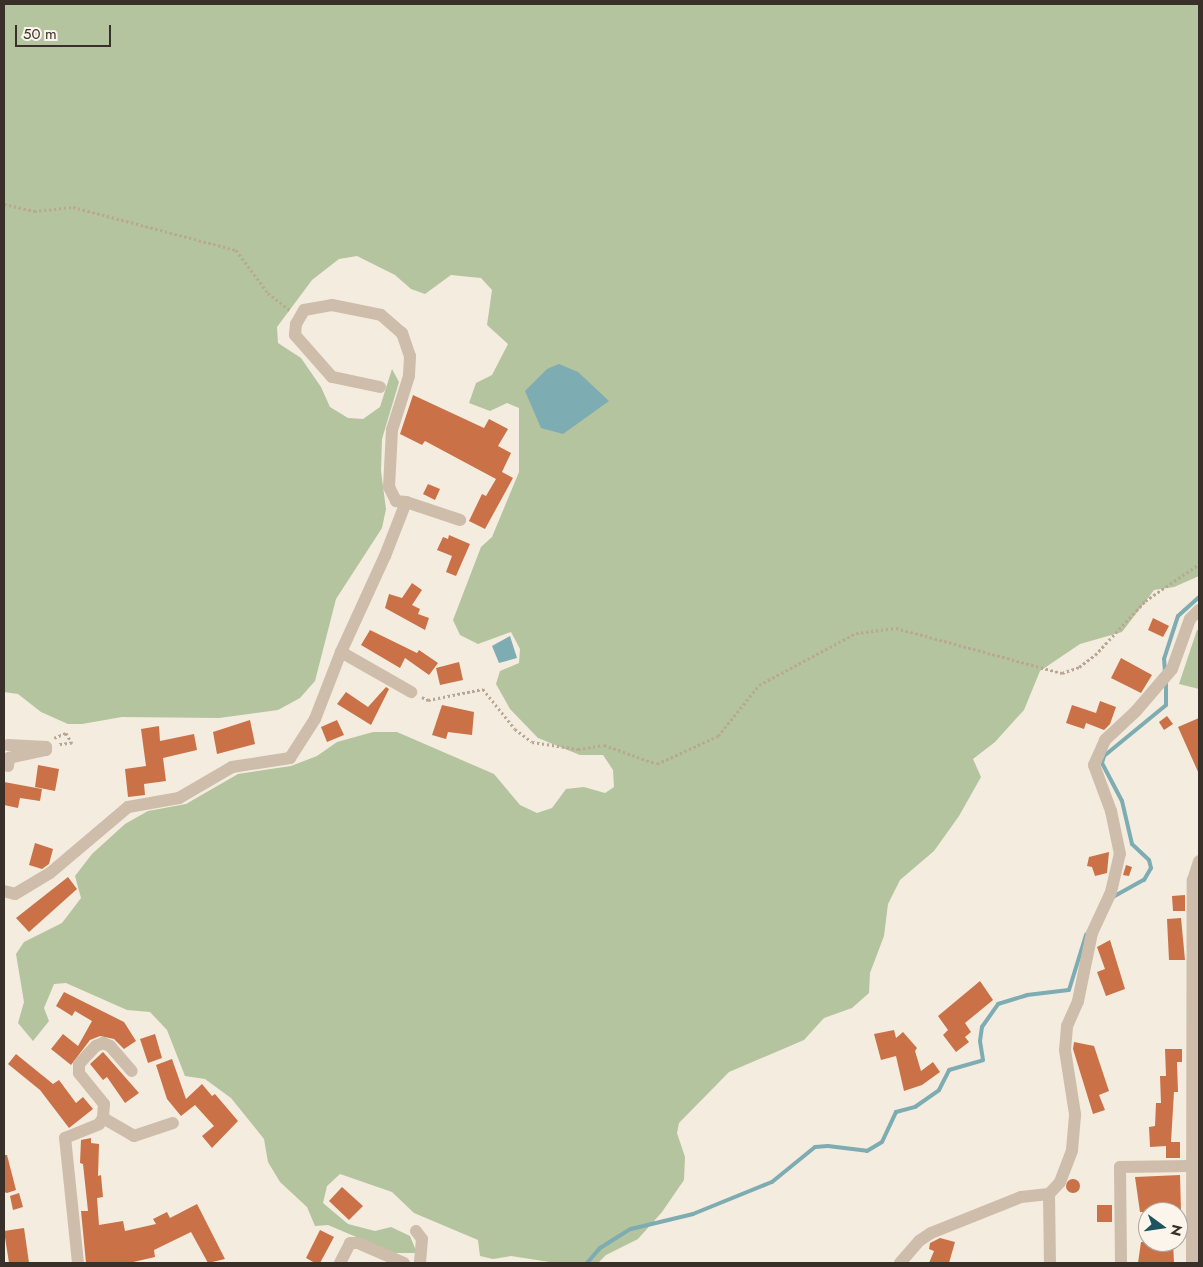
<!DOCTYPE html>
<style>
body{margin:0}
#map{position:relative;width:1203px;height:1267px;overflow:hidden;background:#f4ecdf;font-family:Jost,sans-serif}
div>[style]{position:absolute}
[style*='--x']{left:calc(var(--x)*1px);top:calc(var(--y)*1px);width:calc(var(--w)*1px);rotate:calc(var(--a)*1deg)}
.green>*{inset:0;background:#b4c49e}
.water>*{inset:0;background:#7dacb2}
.stream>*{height:4px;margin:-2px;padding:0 2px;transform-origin:2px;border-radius:2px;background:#7dacb2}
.building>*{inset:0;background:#ca7147}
.round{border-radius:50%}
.path>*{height:2.5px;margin-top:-1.25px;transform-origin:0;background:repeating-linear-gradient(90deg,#b9a794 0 2.5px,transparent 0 5px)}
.minor>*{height:12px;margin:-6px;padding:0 6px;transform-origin:6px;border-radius:6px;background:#cdbdaa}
span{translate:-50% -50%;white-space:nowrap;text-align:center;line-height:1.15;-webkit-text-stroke:5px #fbf5ec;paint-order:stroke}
.frame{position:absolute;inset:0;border:5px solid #3a302a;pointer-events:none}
.north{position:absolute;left:1138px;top:1202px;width:50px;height:50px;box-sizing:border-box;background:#fbf5ec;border:1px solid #aea69e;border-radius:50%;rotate:104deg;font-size:14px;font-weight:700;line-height:20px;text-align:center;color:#3a302a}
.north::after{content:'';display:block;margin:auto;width:18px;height:22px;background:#1e545e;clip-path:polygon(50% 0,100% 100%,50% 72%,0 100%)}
.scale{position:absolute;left:15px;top:25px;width:96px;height:22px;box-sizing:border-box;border:2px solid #3a302a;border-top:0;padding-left:6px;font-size:15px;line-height:18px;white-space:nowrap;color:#3a302a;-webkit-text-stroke:4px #fbf5ec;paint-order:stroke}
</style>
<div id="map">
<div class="green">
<i style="clip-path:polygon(4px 4px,1199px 4px,1199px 576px,1174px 587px,1154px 590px,1122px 632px,1080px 644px,1040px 671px,1024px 710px,995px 742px,973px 759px,981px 777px,959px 816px,934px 851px,900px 880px,888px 904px,884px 936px,870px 973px,869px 993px,852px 1008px,824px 1018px,804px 1040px,729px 1072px,679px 1123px,677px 1133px,685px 1157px,684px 1180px,662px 1212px,638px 1239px,606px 1255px,598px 1263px,556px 1263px,511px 1256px,493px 1259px,480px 1256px,478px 1240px,414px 1213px,392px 1192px,340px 1174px,327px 1186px,323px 1203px,348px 1224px,375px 1231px,391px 1227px,410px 1236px,417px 1253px,394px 1253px,328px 1225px,315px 1226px,307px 1207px,280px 1182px,268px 1162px,264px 1139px,231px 1098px,205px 1079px,185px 1076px,167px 1030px,150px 1012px,127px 1010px,66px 983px,54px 984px,44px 1008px,49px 1021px,33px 1041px,18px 1023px,24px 1002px,16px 954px,24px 942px,62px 923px,81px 898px,75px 876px,92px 854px,125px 824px,148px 811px,186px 804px,238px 774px,291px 766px,317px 756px,337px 742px,373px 732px,397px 732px,494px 774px,520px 805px,537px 813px,552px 808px,566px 789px,584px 787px,605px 793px,614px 787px,613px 770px,603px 755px,580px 755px,538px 738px,510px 709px,496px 684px,500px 671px,519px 663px,520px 649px,511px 632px,478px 644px,460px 635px,453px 620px,481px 547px,492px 537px,519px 472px,519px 408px,507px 403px,490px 411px,469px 403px,476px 383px,492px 375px,508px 344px,487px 325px,492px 290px,481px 278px,451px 275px,425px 294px,411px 289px,395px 275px,357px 256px,339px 259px,312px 280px,277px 327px,278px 343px,301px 358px,321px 387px,330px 407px,348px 418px,363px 419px,380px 407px,392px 369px,399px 382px,382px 439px,381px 471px,386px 509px,382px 528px,336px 599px,315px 681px,300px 698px,278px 710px,219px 718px,122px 717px,82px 724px,68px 724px,41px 712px,18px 694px,4px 692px)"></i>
<i style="clip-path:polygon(1197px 630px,1199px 630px,1199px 689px,1179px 684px)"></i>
</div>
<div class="water">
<i style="clip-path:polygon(559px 364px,578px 372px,609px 401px,563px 434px,541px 428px,525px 391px,547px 369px)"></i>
<i style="clip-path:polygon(510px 636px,517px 658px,499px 663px,492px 646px)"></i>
</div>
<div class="stream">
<i style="--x:1165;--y:672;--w:13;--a:-94"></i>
<i style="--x:1164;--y:659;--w:45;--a:-72"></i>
<i style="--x:1178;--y:616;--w:28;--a:-42"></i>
<i style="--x:1111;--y:898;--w:38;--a:-29"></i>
<i style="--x:1144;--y:880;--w:14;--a:-60"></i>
<i style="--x:1151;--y:868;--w:8;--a:-104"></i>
<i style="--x:1149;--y:860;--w:23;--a:-137"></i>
<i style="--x:1132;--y:844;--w:44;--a:-103.1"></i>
<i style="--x:1122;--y:801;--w:43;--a:-117.8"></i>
<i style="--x:1102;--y:763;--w:7;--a:-74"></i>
<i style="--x:1104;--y:756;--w:80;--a:-39.4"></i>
<i style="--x:1166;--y:705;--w:23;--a:-90"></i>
<i style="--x:587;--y:1263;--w:20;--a:-49"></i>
<i style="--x:600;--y:1248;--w:36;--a:-32"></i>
<i style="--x:631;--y:1229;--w:64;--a:-13.6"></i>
<i style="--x:693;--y:1214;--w:85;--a:-22.1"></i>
<i style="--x:772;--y:1182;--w:55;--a:-39.1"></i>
<i style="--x:815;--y:1147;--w:13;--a:-4"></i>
<i style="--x:828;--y:1146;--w:39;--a:7"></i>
<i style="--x:867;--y:1151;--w:17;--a:-31"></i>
<i style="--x:882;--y:1142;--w:33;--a:-65"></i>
<i style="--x:896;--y:1112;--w:20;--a:-15"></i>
<i style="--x:915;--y:1107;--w:29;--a:-35"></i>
<i style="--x:939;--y:1090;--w:22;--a:-63"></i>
<i style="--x:949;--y:1070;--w:35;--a:-16"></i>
<i style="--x:983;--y:1060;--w:19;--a:-99"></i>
<i style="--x:980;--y:1041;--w:14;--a:-82"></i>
<i style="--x:982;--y:1027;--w:28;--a:-55"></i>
<i style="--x:998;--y:1004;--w:30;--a:-17"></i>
<i style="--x:1027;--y:995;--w:42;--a:-6.8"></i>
<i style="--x:1069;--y:990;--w:58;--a:-72.8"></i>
</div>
<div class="building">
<i style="clip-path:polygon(413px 395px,484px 428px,489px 419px,508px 429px,498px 446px,511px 453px,502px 472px,513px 478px,485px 529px,469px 521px,482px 494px,486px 496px,496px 479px,425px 441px,422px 445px,400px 434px)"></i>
<i style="clip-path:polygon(428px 484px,440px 489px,435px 500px,423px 494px)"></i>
<i style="clip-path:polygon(449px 535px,470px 544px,456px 576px,446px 572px,452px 556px,437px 550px,443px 537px,448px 539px)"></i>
<i style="clip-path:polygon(412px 583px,422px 590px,412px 605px,420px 609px,418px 614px,429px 618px,425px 630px,385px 608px,389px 594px,402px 598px)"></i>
<i style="clip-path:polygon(1153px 618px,1169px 626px,1163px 637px,1148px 630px)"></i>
<i style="clip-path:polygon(370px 630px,417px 653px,419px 650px,438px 663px,429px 675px,405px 658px,400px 668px,361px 645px)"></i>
<i style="clip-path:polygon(1121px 658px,1152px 675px,1141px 693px,1111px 678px)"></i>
<i style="clip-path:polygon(459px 662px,463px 680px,440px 685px,436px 668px)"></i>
<i style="clip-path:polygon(386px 687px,389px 689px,371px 725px,337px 704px,346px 692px,368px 707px)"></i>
<i style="clip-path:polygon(1100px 701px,1116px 707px,1110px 724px,1104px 730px,1086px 723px,1084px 729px,1066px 723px,1072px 705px,1096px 713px)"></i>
<i style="clip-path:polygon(442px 705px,474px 712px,472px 735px,448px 732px,446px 739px,432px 735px)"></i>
<i style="clip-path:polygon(1167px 716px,1173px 724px,1164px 730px,1159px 722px)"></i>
<i style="clip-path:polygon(1199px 718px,1199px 774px,1178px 727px)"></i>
<i style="clip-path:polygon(250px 720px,255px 744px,217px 754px,213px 732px)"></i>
<i style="clip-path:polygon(337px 720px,344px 735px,327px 742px,321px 727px)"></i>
<i style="clip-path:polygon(159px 726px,160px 741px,194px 734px,197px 750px,163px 758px,166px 781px,144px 784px,145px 795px,128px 797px,125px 769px,146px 766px,141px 729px)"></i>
<i style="clip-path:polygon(38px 765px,59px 769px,55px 791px,35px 787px)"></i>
<i style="clip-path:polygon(4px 782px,42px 789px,40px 801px,20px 798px,18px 808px,4px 805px)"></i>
<i style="clip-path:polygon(35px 843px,53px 849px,49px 864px,42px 869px,29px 865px)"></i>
<i style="clip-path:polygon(1109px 852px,1107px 873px,1095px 876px,1092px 867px,1087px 866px,1089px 857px)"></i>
<i style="clip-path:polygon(1126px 865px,1132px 867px,1129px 876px,1123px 875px)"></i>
<i style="clip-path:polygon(68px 877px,77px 889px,29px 932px,16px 918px)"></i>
<i style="clip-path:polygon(1185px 895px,1185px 911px,1173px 911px,1172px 896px)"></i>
<i style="clip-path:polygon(1181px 918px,1185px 960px,1169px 960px,1167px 919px)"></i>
<i style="clip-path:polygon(1110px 940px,1125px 989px,1106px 996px,1097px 972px,1105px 969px,1097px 947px)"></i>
<i style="clip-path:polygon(980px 981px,993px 1000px,965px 1023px,971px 1032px,965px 1037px,969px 1042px,956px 1052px,943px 1035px,948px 1030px,938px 1016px)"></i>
<i style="clip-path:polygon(64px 992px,124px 1022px,136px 1041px,124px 1049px,114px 1039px,100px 1036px,90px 1040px,71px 1065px,51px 1049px,63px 1034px,78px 1046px,92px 1021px,75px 1011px,72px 1016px,56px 1006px)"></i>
<i style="clip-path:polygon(894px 1030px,896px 1038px,903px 1032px,917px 1048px,915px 1051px,921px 1071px,933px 1062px,940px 1072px,922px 1085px,904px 1091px,896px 1056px,881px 1060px,874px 1034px)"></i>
<i style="clip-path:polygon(155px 1034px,162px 1058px,148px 1063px,140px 1039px)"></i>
<i style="clip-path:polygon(1074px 1042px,1094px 1046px,1109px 1091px,1099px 1095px,1105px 1110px,1093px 1114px,1073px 1049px)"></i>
<i style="clip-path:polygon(1165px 1049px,1182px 1049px,1182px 1062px,1177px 1062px,1178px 1092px,1174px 1092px,1171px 1142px,1180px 1142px,1180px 1158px,1166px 1158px,1166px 1146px,1150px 1147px,1149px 1127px,1155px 1126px,1156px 1103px,1161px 1103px,1160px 1076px,1166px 1076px)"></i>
<i style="clip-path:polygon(103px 1052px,139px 1093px,125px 1103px,107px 1077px,103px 1080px,90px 1064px)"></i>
<i style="clip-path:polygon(16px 1054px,53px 1084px,59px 1080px,76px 1103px,83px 1097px,93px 1109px,69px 1128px,40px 1090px,8px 1064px)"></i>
<i style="clip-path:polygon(172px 1059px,186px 1099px,202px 1084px,212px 1096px,215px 1094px,238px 1121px,212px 1148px,202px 1136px,214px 1126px,195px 1105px,181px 1116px,167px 1099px,156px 1065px)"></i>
<i style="clip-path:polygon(91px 1138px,91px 1143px,99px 1144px,98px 1176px,101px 1175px,103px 1197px,97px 1198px,99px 1225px,123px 1221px,125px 1231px,156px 1224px,153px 1219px,167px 1212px,170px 1218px,197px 1204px,225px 1259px,208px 1263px,191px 1232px,154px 1250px,155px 1257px,129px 1263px,86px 1263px,81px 1211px,88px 1211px,83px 1164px,80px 1163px,81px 1140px)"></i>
<i style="clip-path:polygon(4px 1155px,7px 1155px,16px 1190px,7px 1193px,4px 1192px)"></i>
<i style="clip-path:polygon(1180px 1175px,1181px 1212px,1140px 1212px,1135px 1177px)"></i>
<i class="round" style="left:1066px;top:1179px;width:14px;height:14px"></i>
<i style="clip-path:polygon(342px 1187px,363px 1206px,349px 1220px,329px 1201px)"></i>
<i style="clip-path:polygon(19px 1193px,23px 1207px,13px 1210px,10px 1196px)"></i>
<i style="clip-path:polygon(1097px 1205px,1112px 1205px,1112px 1222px,1097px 1222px)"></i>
<i style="clip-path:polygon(24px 1228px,29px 1263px,9px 1263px,4px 1231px)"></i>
<i style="clip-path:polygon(320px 1230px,334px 1237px,320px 1263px,315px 1263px,306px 1258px)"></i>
<i style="clip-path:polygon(940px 1238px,955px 1242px,949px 1263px,929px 1263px,934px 1251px,929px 1249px,930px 1243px)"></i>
<i style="clip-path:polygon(1141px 1242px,1173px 1242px,1174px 1263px,1138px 1263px)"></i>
</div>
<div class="path">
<i style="--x:4;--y:204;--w:31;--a:13"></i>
<i style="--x:34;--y:211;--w:39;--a:-6"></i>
<i style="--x:73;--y:207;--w:169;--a:14.8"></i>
<i style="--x:236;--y:250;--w:54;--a:53.3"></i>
<i style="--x:268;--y:293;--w:28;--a:38"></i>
<i style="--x:422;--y:697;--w:7;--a:27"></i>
<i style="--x:428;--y:700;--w:56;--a:-11.3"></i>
<i style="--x:483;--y:689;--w:51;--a:51.3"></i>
<i style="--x:515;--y:729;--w:21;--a:37"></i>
<i style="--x:532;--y:742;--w:47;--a:8.7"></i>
<i style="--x:578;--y:749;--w:26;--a:-9"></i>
<i style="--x:604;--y:745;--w:56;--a:19.7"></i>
<i style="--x:657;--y:764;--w:67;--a:-24.7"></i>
<i style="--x:718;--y:736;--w:65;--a:-51.2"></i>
<i style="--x:759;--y:685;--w:110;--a:-28.2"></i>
<i style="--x:856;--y:633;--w:40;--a:-7.1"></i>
<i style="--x:896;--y:628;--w:172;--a:15.2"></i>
<i style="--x:1062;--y:673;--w:18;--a:-19"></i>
<i style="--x:1079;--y:667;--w:20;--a:-37"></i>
<i style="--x:1095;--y:655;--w:74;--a:-47.2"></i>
<i style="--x:1145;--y:601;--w:65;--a:-34.4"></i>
<i style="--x:54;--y:738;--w:13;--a:-23"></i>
<i style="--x:66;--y:733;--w:12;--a:59"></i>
<i style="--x:72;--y:743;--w:15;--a:172"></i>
</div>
<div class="minor">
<i style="--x:380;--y:387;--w:49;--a:-168.2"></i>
<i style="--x:332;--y:377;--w:56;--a:-131.4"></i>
<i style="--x:295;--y:335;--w:11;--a:-85"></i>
<i style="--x:296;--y:324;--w:16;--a:-60"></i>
<i style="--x:304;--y:310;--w:28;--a:-10"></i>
<i style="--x:332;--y:305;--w:50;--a:11.5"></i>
<i style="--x:381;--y:315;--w:28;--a:41"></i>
<i style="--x:402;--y:333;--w:24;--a:71"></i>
<i style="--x:410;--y:356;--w:20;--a:93"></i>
<i style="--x:409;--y:376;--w:57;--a:107.5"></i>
<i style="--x:392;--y:430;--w:57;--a:93"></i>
<i style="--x:389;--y:487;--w:16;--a:63"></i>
<i style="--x:396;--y:501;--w:10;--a:6"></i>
<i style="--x:341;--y:652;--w:106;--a:-65.4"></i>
<i style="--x:385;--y:556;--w:58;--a:-68.7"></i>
<i style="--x:406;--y:502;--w:57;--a:18.4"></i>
<i style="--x:8;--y:745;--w:38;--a:3"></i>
<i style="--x:46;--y:747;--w:3;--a:90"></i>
<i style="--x:46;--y:750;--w:38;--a:168"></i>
<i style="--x:9;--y:758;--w:8;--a:97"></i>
<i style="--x:4;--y:891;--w:11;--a:15"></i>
<i style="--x:15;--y:894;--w:41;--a:-31"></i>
<i style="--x:50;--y:873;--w:102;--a:-40.2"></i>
<i style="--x:128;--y:807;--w:52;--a:-10"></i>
<i style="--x:179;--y:798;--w:61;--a:-30.3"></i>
<i style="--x:232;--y:767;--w:59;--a:-8.8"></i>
<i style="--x:290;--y:758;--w:46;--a:-57.3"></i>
<i style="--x:315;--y:719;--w:72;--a:-68.8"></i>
<i style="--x:341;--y:652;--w:81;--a:29.7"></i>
<i style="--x:103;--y:1118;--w:14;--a:-86"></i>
<i style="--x:104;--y:1104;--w:40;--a:-129"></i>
<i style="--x:79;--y:1073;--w:9;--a:-90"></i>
<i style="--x:79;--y:1064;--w:25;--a:-47"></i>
<i style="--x:96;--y:1046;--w:8;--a:-23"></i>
<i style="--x:103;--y:1043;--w:8;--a:23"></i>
<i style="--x:110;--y:1046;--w:33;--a:49"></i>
<i style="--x:1049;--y:1194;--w:69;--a:89.2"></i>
<i style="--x:416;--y:1231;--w:10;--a:53"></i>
<i style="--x:422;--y:1239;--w:24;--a:95"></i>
<i style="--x:78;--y:1263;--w:126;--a:-95.9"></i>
<i style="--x:65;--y:1138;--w:37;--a:-22"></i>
<i style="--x:99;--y:1124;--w:7;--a:-56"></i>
<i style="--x:103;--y:1118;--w:36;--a:30"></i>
<i style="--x:134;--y:1136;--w:41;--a:-18.4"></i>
<i style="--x:340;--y:1263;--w:22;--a:-63"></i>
<i style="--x:350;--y:1243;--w:8;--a:0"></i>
<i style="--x:358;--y:1243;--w:50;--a:23.5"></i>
<i style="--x:900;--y:1263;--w:29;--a:-49"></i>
<i style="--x:919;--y:1241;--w:14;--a:-34"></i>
<i style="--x:931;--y:1233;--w:97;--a:-21.8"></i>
<i style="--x:1021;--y:1197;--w:28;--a:-6"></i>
<i style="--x:1049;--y:1194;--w:16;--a:-47"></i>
<i style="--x:1060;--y:1182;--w:34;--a:-69"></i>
<i style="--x:1072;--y:1150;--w:36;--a:-85"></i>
<i style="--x:1075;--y:1114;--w:65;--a:-98.9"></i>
<i style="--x:1065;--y:1050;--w:24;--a:-85"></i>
<i style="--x:1067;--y:1026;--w:27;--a:-66"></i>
<i style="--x:1078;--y:1001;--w:69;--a:-78.4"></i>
<i style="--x:1092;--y:933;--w:45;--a:-65.1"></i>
<i style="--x:1111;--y:892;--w:39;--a:-77"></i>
<i style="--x:1120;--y:854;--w:44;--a:-101.8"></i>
<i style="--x:1111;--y:811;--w:49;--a:-110.3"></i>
<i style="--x:1094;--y:765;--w:27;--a:-66"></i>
<i style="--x:1105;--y:740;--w:42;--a:-43.1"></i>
<i style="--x:1136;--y:711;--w:55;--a:-49.4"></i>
<i style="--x:1172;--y:669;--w:53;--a:-70.2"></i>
<i style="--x:1190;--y:619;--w:13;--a:-45"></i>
<i style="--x:1121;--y:1263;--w:96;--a:-90.6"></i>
<i style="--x:1120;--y:1167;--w:70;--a:-0.8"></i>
<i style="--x:1192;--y:1263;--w:383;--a:-89.9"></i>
<i style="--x:1193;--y:880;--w:20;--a:-72"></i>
</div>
<div class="frame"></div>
<div class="north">N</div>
<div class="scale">50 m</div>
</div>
